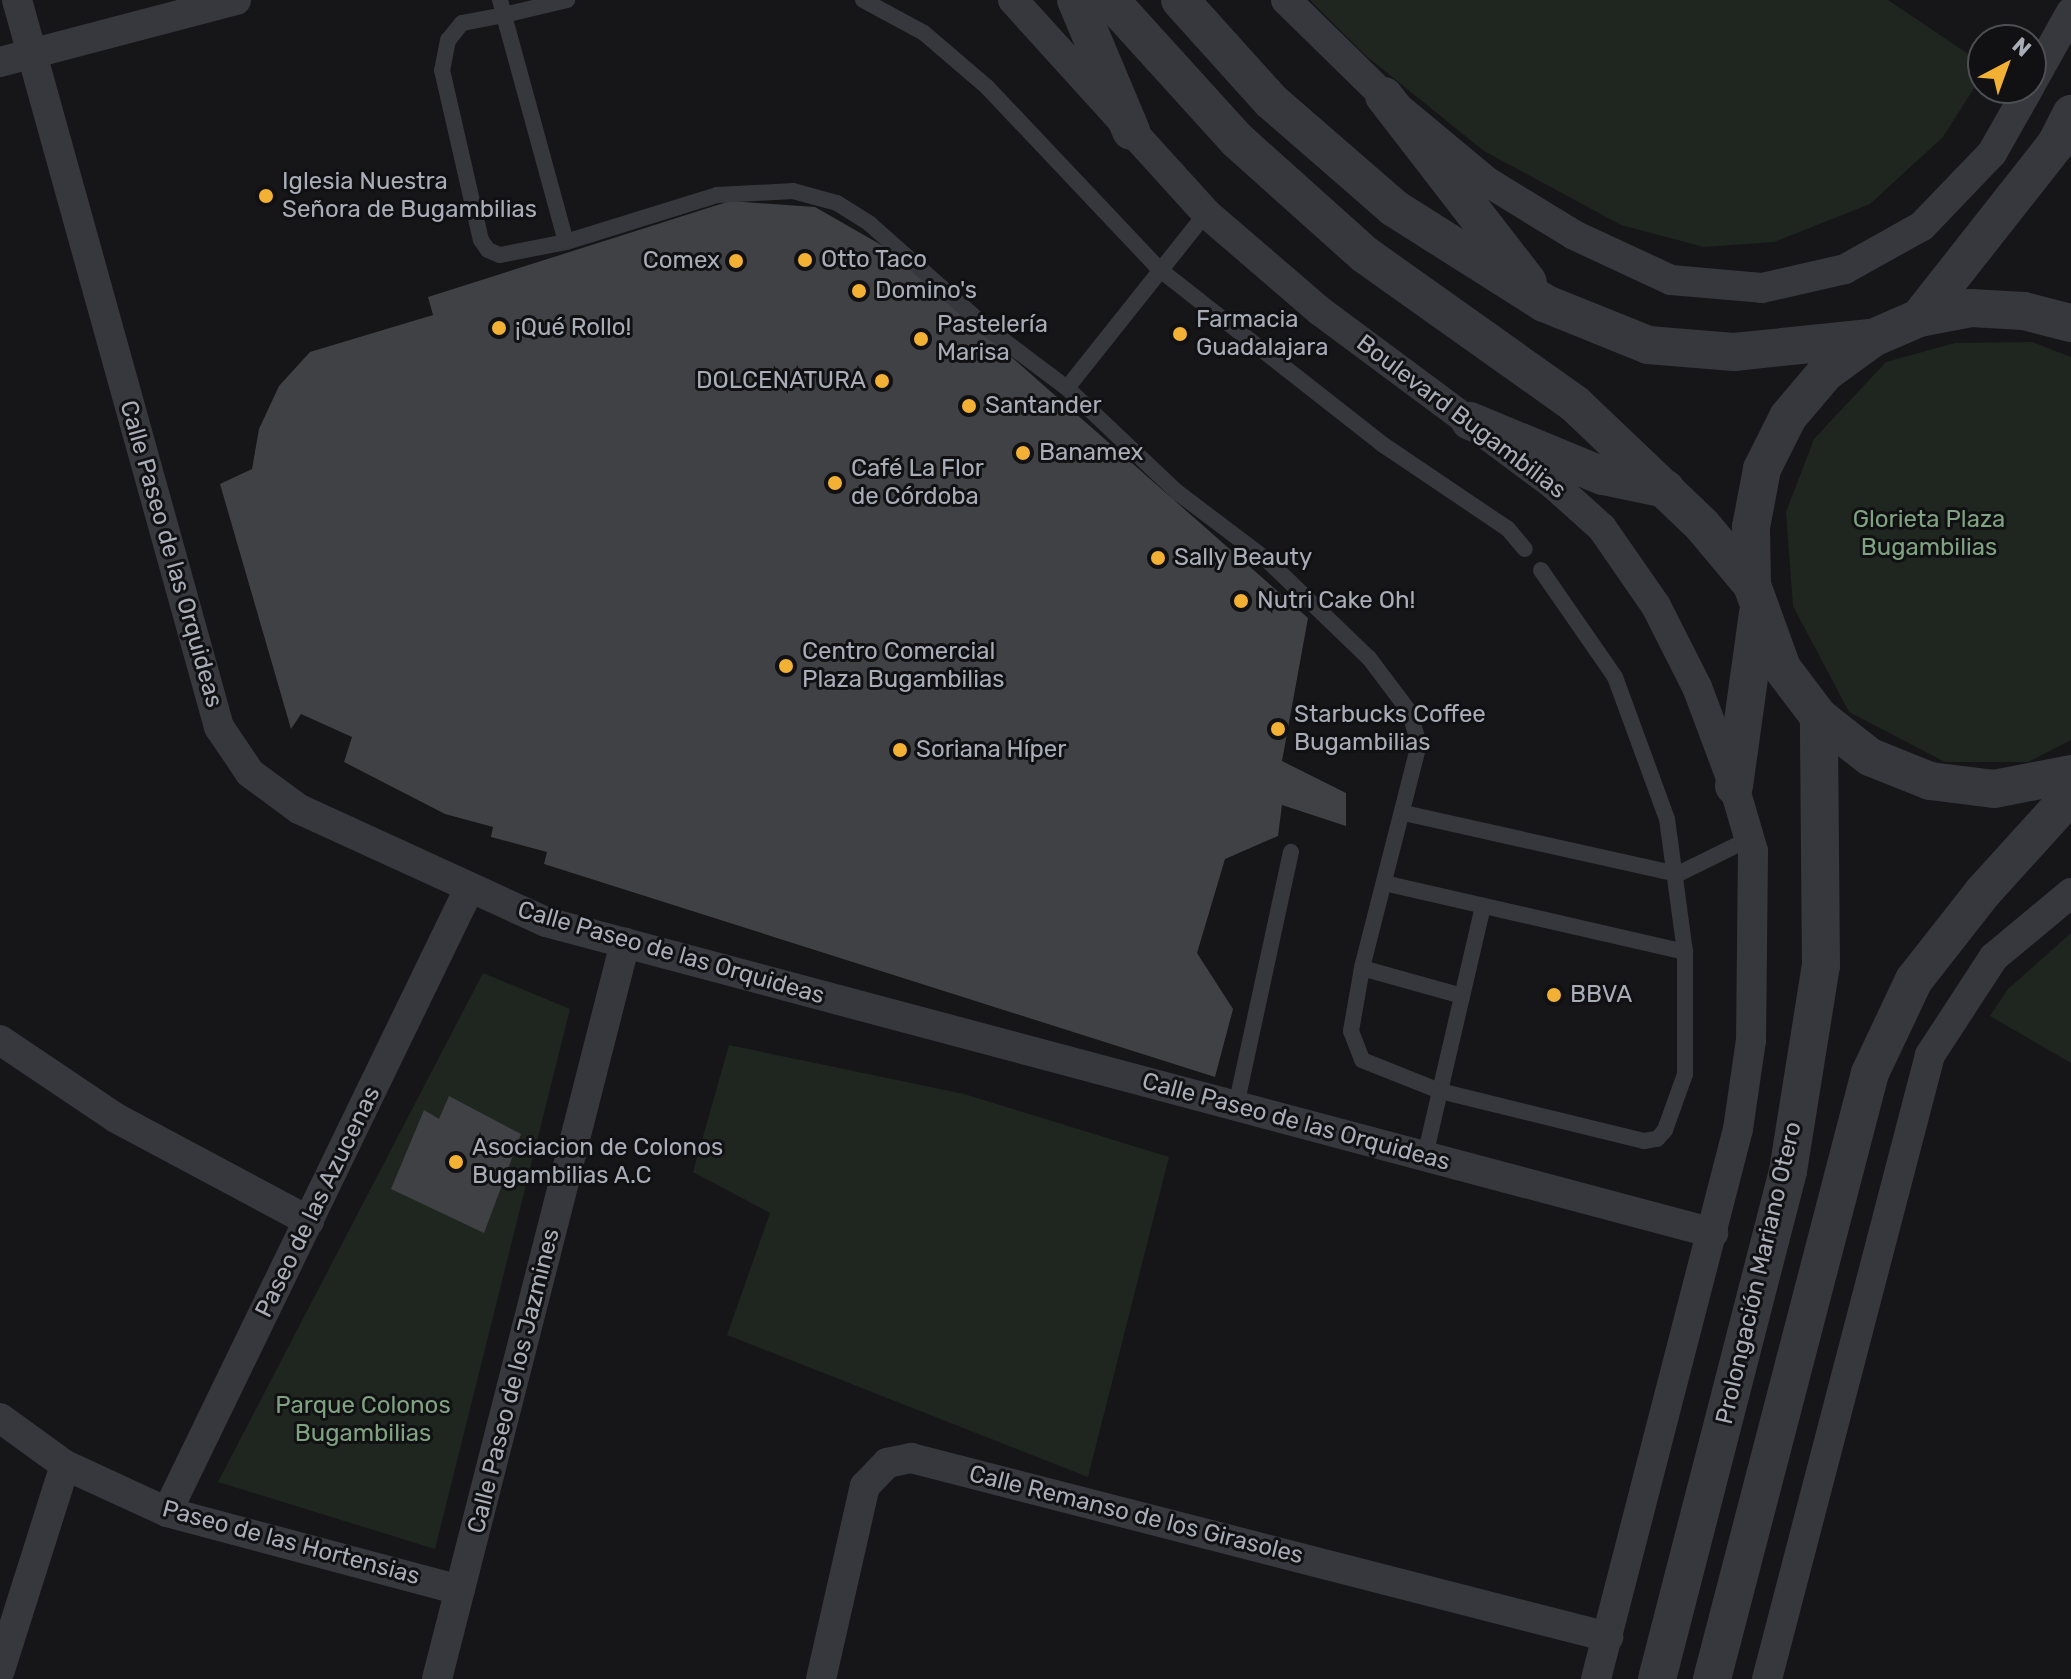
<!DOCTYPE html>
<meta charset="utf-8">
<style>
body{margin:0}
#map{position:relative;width:2071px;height:1679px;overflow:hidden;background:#161618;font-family:Rubik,sans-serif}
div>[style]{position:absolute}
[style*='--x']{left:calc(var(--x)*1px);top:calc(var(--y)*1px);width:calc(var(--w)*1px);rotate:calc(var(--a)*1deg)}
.green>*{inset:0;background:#1e261f}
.building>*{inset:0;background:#404145}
.service>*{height:16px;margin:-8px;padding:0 8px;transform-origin:8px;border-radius:8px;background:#37383d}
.minor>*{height:30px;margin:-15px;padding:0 15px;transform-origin:15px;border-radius:15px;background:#37383d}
.tertiary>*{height:38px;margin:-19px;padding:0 19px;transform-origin:19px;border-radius:19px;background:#37383d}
.dots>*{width:22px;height:22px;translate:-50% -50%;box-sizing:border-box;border:4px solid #111113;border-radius:50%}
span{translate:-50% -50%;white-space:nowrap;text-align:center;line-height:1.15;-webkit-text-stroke:6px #111113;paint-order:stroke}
.poi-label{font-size:24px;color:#a8adb8}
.left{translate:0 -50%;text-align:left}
.right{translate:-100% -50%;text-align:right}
.street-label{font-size:24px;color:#a8adb8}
.park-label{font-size:24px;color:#7fa381}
.north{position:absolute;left:1967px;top:24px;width:80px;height:80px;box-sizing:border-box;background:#111113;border:2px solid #4d4f55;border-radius:50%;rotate:41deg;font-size:22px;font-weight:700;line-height:32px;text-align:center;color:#a8adb8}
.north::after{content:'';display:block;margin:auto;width:28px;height:36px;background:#f2b134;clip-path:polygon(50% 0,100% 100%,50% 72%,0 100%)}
</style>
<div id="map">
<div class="green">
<i style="clip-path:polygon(1310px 0,1888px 0,1983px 64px,1983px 74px,1943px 137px,1870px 204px,1774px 242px,1704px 247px,1621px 225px,1484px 151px,1365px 55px)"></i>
<i style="clip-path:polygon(2032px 342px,2071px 357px,2071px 740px,2028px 762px,1945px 762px,1849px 712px,1793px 606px,1786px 512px,1814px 439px,1886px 362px,1955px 343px)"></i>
<i style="clip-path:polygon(2071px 933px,2071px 1063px,1990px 1016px,2008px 989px)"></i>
<i style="clip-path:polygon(483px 973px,570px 1009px,435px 1549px,218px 1482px)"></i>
<i style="clip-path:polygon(729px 1045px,964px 1094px,1169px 1157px,1088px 1477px,727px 1335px,770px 1213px,693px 1172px)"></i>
</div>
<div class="building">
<i style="clip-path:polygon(730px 201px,815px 207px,890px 250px,1308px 618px,1282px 761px,1346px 793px,1346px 826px,1282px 805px,1278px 836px,1225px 859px,1197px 953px,1233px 1009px,1215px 1077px,544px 864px,547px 852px,491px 837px,493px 827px,445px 814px,344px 762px,352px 737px,301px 714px,291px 729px,220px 484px,252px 469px,259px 429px,279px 386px,310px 352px,433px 315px,428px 297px)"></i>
<i style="clip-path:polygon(449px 1096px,521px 1134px,484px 1233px,391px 1189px,424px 1110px,439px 1119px)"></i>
</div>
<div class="service">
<i style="--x:500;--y:0;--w:16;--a:75"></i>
<i style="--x:504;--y:15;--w:65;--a:-13.4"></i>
<i style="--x:863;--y:0;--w:69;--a:28.4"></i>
<i style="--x:924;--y:33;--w:83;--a:40.6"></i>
<i style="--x:987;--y:87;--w:250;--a:46.6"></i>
<i style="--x:1159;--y:269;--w:283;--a:38.1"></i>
<i style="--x:1382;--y:444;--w:152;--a:34"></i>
<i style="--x:1508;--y:529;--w:26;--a:50"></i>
<i style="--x:566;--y:242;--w:235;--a:-105.3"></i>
<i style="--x:504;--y:15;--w:43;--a:169.2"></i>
<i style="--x:462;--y:23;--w:22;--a:129"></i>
<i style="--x:448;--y:40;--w:31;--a:101"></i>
<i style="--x:442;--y:70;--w:174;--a:77.1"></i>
<i style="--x:481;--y:240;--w:12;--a:55"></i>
<i style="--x:488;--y:250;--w:13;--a:23"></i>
<i style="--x:500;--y:255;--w:67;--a:-11.1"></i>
<i style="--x:566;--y:242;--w:158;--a:-17.3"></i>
<i style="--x:717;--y:195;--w:76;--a:-3"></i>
<i style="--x:793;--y:191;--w:46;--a:15.3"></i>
<i style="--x:837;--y:203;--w:39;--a:32"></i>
<i style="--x:870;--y:224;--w:157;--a:41.6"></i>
<i style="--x:987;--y:328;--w:100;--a:36.9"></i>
<i style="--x:1067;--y:388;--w:151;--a:43.4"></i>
<i style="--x:1177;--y:492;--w:111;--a:37"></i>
<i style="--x:1266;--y:559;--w:143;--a:43.9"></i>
<i style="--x:1369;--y:658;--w:66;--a:53"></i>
<i style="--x:1409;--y:711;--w:34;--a:73"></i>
<i style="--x:1419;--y:744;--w:231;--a:104.3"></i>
<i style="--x:1362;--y:968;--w:64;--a:99.9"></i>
<i style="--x:1351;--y:1031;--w:31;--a:69"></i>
<i style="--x:1362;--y:1060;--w:84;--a:21.7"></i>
<i style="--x:1440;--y:1091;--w:190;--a:-76.9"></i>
<i style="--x:1067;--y:388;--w:223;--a:-51.5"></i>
<i style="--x:1404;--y:813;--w:281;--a:12.6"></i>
<i style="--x:1678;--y:874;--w:79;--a:-26.2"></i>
<i style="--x:1384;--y:883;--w:309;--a:12.9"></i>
<i style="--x:1362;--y:968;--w:104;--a:15.6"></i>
<i style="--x:1236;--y:1106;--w:260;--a:-77.8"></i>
<i style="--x:1425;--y:1156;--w:67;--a:-77"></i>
<i style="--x:1440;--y:1091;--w:210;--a:13.8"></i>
<i style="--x:1644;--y:1141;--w:13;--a:-9"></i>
<i style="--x:1657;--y:1139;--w:12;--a:-48"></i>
<i style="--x:1665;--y:1130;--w:59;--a:-70.3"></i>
<i style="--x:1685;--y:1074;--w:122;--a:-90"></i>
<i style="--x:1685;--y:952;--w:134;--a:-97.7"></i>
<i style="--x:1667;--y:819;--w:151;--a:-110.1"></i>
<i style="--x:1615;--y:677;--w:130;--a:-124.7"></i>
</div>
<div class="minor">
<i style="--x:17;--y:0;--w:755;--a:74.47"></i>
<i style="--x:219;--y:727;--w:55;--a:56"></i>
<i style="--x:250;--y:773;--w:61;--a:36.3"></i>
<i style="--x:299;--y:809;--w:272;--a:24.6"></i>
<i style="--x:546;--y:922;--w:1208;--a:14.92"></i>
<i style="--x:1013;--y:0;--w:287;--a:47.8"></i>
<i style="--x:1206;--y:213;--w:150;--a:40.7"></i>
<i style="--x:1320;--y:311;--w:290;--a:36.6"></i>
<i style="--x:1553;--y:484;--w:66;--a:41.9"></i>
<i style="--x:1602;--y:528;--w:95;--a:55.3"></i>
<i style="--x:1656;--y:606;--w:91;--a:63.2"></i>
<i style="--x:1697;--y:687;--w:106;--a:69.5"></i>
<i style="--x:1734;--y:786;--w:68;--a:73.7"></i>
<i style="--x:1753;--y:851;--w:189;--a:90.6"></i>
<i style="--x:1751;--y:1040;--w:90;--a:98.3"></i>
<i style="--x:1738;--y:1129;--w:568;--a:104.48"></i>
<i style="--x:1286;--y:0;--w:137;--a:44.4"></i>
<i style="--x:1384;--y:96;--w:133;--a:39.8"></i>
<i style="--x:1486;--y:181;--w:103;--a:31.5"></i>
<i style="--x:1574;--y:235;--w:107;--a:24.9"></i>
<i style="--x:1671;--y:280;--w:91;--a:5"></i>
<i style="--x:1762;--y:288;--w:85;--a:-12.9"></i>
<i style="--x:1845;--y:269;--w:88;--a:-29.2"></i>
<i style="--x:1922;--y:226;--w:101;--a:-46.2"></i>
<i style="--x:1992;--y:153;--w:75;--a:-60.4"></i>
<i style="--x:0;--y:62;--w:244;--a:-14.7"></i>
<i style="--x:2031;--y:84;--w:82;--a:-60.9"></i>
<i style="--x:0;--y:1040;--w:140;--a:33.9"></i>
<i style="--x:116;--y:1118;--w:219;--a:28.1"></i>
<i style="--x:0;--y:1418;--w:80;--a:35.9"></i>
<i style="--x:65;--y:1465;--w:112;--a:24.7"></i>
<i style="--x:167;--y:1512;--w:303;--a:14.9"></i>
<i style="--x:167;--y:1512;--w:690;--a:-64.14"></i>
<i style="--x:0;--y:1670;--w:215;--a:-72.4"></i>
<i style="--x:437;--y:1679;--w:760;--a:-75.67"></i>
<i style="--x:821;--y:1679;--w:198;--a:-77.2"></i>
<i style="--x:865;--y:1486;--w:32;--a:-46"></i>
<i style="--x:887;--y:1463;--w:25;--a:-12"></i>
<i style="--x:911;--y:1458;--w:720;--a:14.4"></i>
<i style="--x:1767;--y:1679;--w:645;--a:-75.36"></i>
<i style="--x:1930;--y:1055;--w:117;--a:-56.9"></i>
<i style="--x:1994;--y:957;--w:100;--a:-39.7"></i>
</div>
<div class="tertiary">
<i style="--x:1076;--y:0;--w:142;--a:67.2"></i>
<i style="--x:1110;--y:0;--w:189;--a:47.8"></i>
<i style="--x:1237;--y:140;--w:171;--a:41.9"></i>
<i style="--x:1364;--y:254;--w:259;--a:35.4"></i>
<i style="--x:1575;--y:404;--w:175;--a:43.6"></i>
<i style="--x:1702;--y:525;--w:78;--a:50.2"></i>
<i style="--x:1180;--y:0;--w:136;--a:48"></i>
<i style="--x:1271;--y:101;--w:163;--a:41"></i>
<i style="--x:1394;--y:208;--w:178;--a:32.3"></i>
<i style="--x:1544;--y:303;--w:112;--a:22"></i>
<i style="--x:1648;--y:345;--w:86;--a:4.7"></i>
<i style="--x:1734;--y:352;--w:137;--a:-5.9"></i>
<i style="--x:1384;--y:96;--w:235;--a:52.3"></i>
<i style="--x:1919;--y:318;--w:221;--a:-51.8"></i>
<i style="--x:2056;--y:144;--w:34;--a:-63"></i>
<i style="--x:2071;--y:323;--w:49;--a:-165.7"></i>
<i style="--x:2024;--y:311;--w:53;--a:-176.8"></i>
<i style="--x:1971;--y:308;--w:53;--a:169.1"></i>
<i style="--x:1919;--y:318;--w:50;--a:156.5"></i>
<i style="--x:1873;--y:338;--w:58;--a:144.1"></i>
<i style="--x:1826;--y:372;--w:59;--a:130.2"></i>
<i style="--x:1788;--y:417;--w:58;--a:116.6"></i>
<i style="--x:1762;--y:469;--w:59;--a:100.7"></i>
<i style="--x:1751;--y:527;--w:58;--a:89"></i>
<i style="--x:1752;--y:585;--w:88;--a:70.1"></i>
<i style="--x:1782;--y:668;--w:61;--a:52.9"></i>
<i style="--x:1819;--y:717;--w:65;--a:38.1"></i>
<i style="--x:1870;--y:757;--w:65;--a:21.8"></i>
<i style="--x:1930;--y:781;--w:64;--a:7.1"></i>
<i style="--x:1994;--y:789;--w:78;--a:-11"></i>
<i style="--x:1470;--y:421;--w:144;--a:22.5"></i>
<i style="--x:1603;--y:476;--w:64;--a:11.7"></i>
<i style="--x:1734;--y:786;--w:174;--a:-82.1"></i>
<i style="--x:1657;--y:1679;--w:525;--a:-75.54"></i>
<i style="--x:1788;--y:1171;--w:208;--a:-80.9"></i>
<i style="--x:1821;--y:966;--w:249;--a:-90.5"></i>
<i style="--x:1712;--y:1679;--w:626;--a:-75.39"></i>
<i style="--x:1870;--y:1073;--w:103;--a:-64.7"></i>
<i style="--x:1914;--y:980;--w:112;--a:-51.9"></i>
<i style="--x:1983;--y:892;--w:131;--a:-47.8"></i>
</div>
<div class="dots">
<i style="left:266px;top:196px;background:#f2b134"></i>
<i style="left:805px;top:260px;background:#f2b134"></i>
<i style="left:736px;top:261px;background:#f2b134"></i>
<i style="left:859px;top:291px;background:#f2b134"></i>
<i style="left:499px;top:328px;background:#f2b134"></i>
<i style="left:1180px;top:334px;background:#f2b134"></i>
<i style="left:921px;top:339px;background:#f2b134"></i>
<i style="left:882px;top:381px;background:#f2b134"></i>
<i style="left:969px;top:406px;background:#f2b134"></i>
<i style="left:1023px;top:453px;background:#f2b134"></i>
<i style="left:835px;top:483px;background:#f2b134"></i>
<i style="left:1158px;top:558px;background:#f2b134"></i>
<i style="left:1241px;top:601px;background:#f2b134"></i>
<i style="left:786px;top:666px;background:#f2b134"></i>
<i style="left:1278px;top:729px;background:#f2b134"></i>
<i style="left:900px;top:750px;background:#f2b134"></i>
<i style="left:1554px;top:995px;background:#f2b134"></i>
<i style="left:456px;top:1162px;background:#f2b134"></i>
</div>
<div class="poi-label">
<span class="left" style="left:282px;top:196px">Iglesia Nuestra<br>Señora de Bugambilias</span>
<span class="left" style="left:821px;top:260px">Otto Taco</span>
<span class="right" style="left:720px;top:261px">Comex</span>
<span class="left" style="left:875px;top:291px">Domino's</span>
<span class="left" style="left:1196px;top:334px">Farmacia<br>Guadalajara</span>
<span class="left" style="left:937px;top:339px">Pastelería<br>Marisa</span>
<span class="left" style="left:515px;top:328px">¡Qué Rollo!</span>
<span class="right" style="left:866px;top:381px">DOLCENATURA</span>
<span class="left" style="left:985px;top:406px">Santander</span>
<span class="left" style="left:1039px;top:453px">Banamex</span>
<span class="left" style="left:851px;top:483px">Café La Flor<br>de Córdoba</span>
<span class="left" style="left:1174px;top:558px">Sally Beauty</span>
<span class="left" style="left:1257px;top:601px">Nutri Cake Oh!</span>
<span class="left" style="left:802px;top:666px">Centro Comercial<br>Plaza Bugambilias</span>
<span class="left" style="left:1294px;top:729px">Starbucks Coffee<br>Bugambilias</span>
<span class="left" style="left:916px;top:750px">Soriana Híper</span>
<span class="left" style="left:1570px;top:995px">BBVA</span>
<span class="left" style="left:472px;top:1162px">Asociacion de Colonos<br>Bugambilias A.C</span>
</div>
<div class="street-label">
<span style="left:1461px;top:417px;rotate:37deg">Boulevard Bugambilias</span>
<span style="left:171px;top:554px;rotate:74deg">Calle Paseo de las Orquideas</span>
<span style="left:671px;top:953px;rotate:16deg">Calle Paseo de las Orquideas</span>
<span style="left:1296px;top:1122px;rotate:15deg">Calle Paseo de las Orquideas</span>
<span style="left:318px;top:1202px;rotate:-64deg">Paseo de las Azucenas</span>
<span style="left:1759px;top:1273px;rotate:-77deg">Prolongación Mariano Otero</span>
<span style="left:514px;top:1381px;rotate:-76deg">Calle Paseo de los Jazmines</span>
<span style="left:1136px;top:1515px;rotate:14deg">Calle Remanso de los Girasoles</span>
<span style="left:291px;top:1543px;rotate:15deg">Paseo de las Hortensias</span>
</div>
<div class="park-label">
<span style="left:1929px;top:534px">Glorieta Plaza<br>Bugambilias</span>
<span style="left:363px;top:1420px">Parque Colonos<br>Bugambilias</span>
</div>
<div class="north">N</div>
</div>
